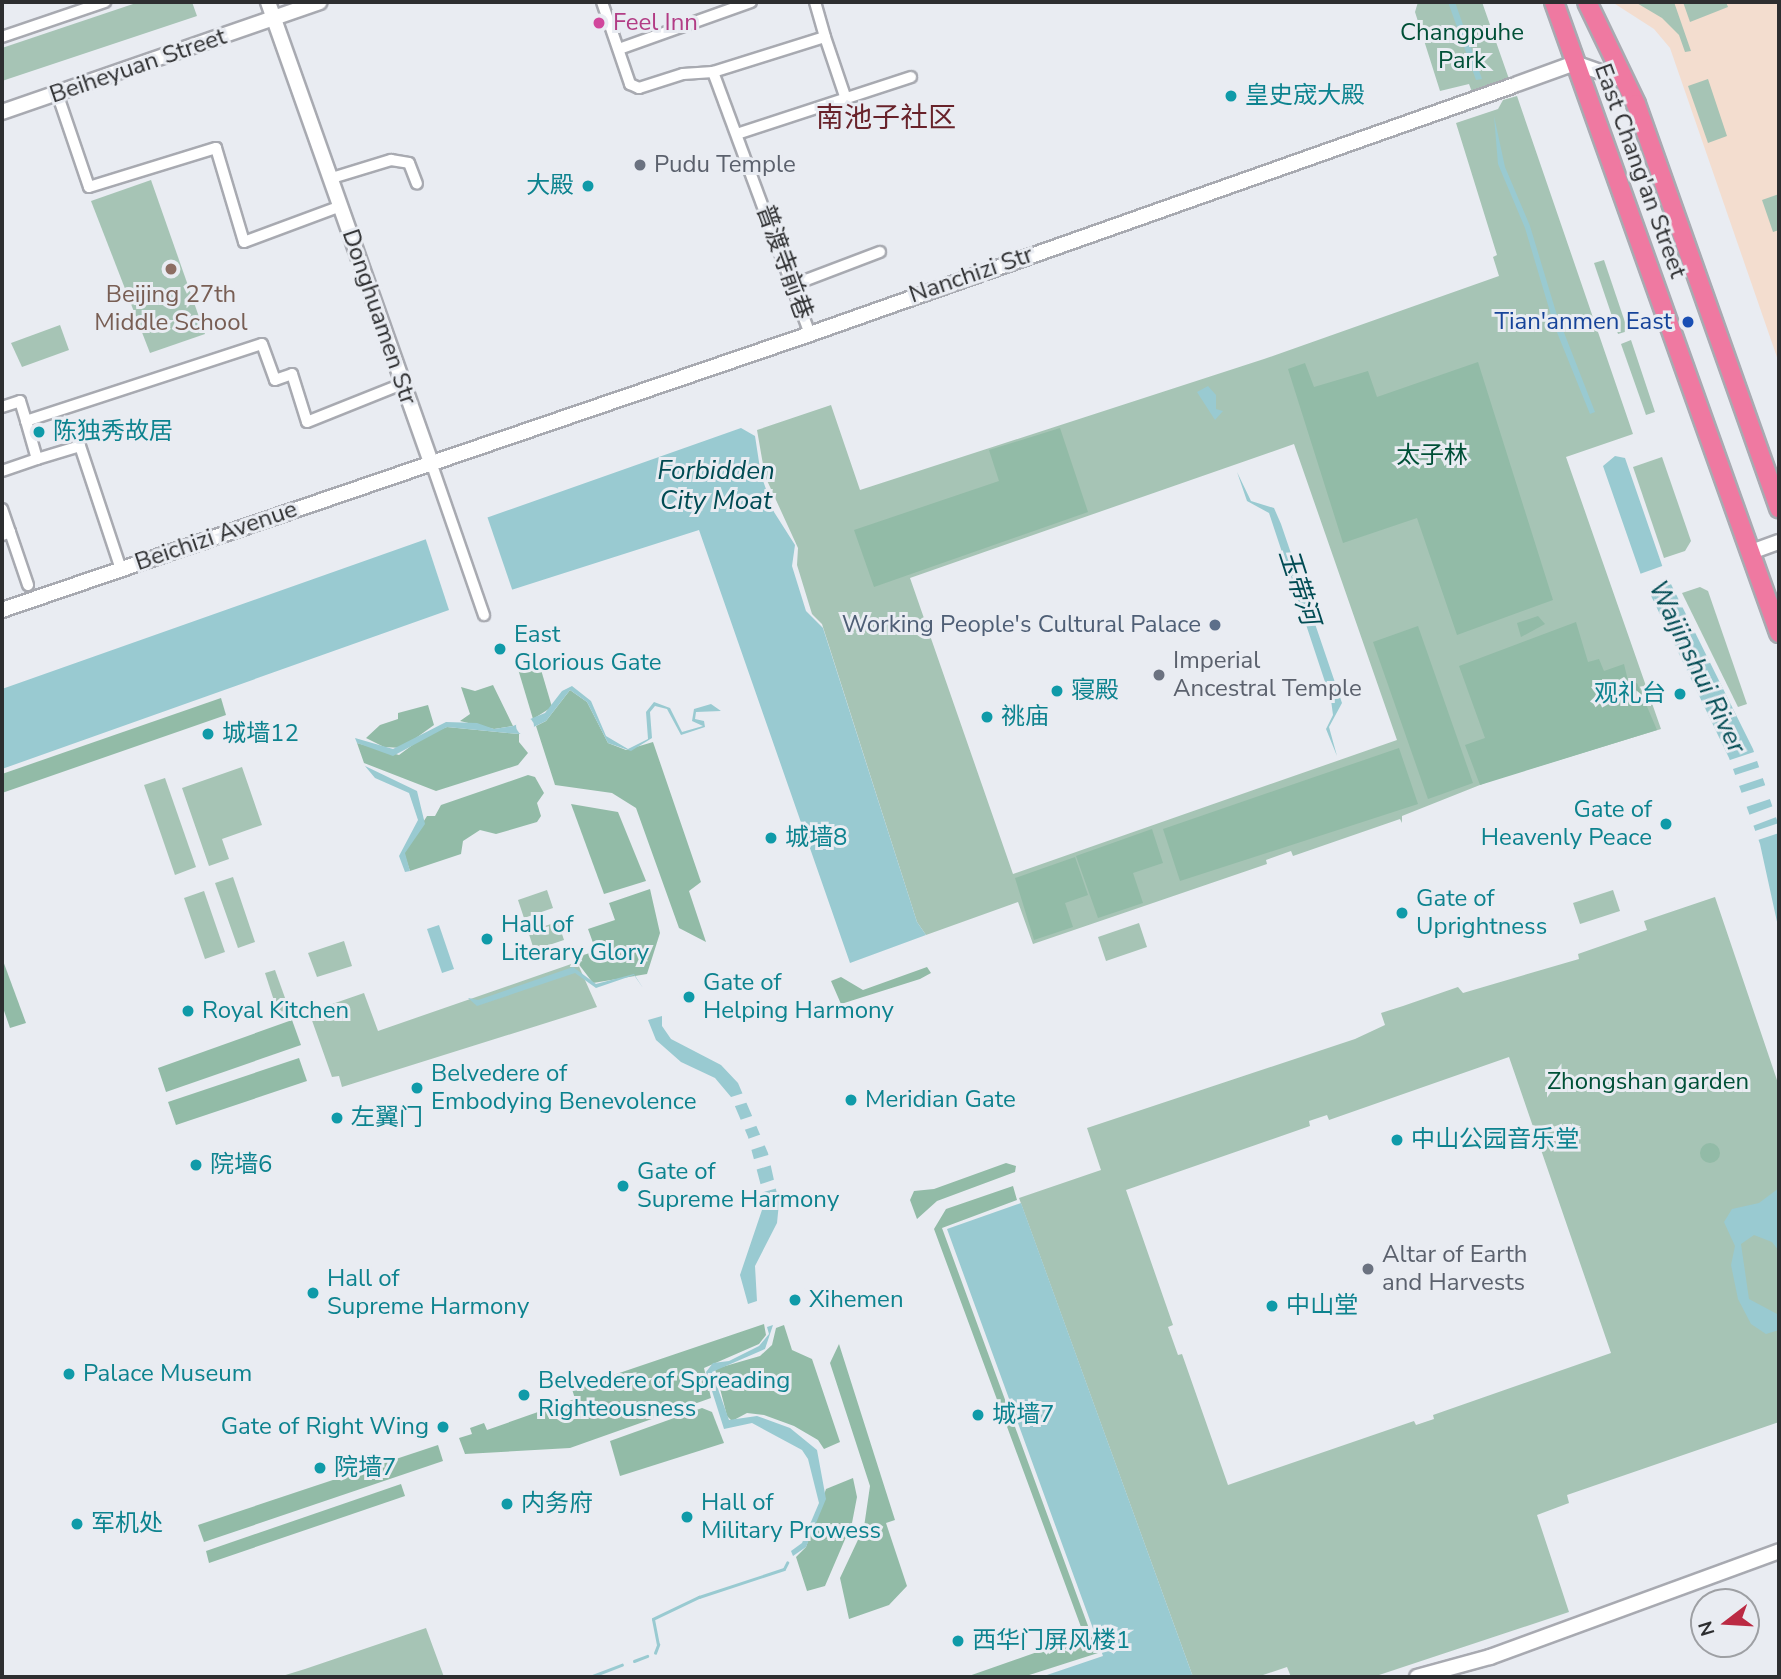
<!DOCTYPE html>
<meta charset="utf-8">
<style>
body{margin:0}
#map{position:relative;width:1781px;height:1679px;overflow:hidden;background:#e9ecf2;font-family:"Nunito Sans","Noto Sans SC",sans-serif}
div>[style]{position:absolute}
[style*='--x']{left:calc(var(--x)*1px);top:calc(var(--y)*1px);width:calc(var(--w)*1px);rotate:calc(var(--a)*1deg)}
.commercial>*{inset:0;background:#f3ddcf}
.green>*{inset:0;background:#a6c4b5}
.forest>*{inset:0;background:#92bba7}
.round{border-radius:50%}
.water>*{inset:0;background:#99cad1}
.pier>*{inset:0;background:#e9ecf2}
.stream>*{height:2.5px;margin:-1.25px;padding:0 1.25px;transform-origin:1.25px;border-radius:1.25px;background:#99cad1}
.roads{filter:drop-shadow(2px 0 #a8aab1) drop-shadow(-2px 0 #a8aab1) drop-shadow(0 2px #a8aab1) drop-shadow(0 -2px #a8aab1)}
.street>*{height:10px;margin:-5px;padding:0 5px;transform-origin:5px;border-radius:5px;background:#fff}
.secondary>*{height:14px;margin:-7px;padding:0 7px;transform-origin:7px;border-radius:7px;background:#fff}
.highway>*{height:18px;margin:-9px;padding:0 9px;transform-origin:9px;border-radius:9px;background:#ef79a1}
.dots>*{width:19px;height:19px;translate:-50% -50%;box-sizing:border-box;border:4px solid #e9ecf2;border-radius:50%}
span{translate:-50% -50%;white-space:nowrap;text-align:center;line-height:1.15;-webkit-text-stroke:6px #e9ecf2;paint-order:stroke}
.hotel-label{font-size:24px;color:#b23c85}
.left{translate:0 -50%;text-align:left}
.park-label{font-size:24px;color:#005037}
.street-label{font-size:24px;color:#2d2e30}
.culture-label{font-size:24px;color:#0d838f}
.right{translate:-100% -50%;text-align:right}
.worship-label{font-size:24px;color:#5b616d}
.education-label{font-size:24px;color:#785e54}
.transit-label{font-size:24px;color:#164399}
.service-label{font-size:24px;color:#4e5e75}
.water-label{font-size:26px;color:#004b53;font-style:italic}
.quarter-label{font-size:28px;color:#68222a}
.frame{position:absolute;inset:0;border:4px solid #2d2e30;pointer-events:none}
.north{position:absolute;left:1690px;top:1588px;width:70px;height:70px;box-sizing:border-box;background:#e9ecf2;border:2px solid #9ea0a4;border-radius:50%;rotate:253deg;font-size:19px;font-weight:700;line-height:28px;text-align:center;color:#2d2e30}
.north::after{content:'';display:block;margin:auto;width:24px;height:32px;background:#bb2a43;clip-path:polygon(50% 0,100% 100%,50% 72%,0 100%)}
</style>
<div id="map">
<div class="commercial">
<i style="clip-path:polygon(1612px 2px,1779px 2px,1779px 363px,1670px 48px,1654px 29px)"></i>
</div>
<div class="green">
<i style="clip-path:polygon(139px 2px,192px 2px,197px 16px,2px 81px,2px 48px)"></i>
<i style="clip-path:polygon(1418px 2px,1482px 2px,1509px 79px,1472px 92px,1469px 84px,1440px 91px,1415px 12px)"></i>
<i style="clip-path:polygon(1635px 2px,1674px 2px,1691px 51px,1685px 52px,1679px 35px,1662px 18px)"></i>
<i style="clip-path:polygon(1683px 2px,1726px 2px,1728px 7px,1690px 22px)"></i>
<i style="clip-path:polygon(1708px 79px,1727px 136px,1708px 143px,1688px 86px)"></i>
<i style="clip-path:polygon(evenodd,1517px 96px,1633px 434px,1566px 457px,1661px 729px,1490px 781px,1402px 816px,1402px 823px,1400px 819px,1293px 856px,1291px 851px,1266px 860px,1267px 864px,1033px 944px,1018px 902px,926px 935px,917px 922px,822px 624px,812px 614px,797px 565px,798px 548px,765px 476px,757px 430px,831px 405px,860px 490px,1264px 359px,1499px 276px,1493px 257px,1497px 255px,1456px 123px,1498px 109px,1503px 100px,1517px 96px,1294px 444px,1397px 740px,1013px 874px,910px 578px,1294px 444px)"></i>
<i style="clip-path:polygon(151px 180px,205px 334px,150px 353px,91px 201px)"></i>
<i style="clip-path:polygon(1779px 194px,1779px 230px,1773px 232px,1762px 200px)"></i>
<i style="clip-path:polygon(1604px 260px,1628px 331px,1618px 334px,1594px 263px)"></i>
<i style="clip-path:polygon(60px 325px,69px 350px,22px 367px,11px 343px)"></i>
<i style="clip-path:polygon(1631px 340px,1655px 412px,1646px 415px,1621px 344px)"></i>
<i style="clip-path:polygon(1662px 457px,1691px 541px,1685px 551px,1664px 558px,1633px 467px)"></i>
<i style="clip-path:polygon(1700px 587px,1708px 591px,1747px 704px,1738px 707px,1682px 593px)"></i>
<i style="clip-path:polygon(242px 767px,262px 825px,222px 839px,229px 859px,209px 866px,182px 788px)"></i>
<i style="clip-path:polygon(165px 778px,196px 867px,175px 875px,144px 785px)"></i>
<i style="clip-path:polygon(233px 877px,255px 942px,238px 948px,215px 883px)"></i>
<i style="clip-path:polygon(547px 890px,553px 908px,524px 918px,518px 900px)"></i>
<i style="clip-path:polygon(1613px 890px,1620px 911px,1580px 924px,1573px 903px)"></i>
<i style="clip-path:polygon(204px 891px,225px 952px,205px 959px,184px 898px)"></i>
<i style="clip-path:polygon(evenodd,1715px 897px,1779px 1086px,1779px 1422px,1567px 1495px,1569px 1503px,1537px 1515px,1569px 1612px,1373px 1677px,1291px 1677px,1287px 1667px,1257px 1677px,1193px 1677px,1019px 1198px,1101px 1170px,1087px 1128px,1355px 1039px,1385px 1025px,1381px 1013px,1403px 1006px,1458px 987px,1463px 993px,1579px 959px,1578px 954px,1647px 930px,1644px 921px,1715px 897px,1509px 1057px,1611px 1353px,1433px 1415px,1434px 1419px,1416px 1425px,1414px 1421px,1228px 1485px,1182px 1354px,1178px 1355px,1168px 1327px,1173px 1325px,1126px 1190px,1310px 1126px,1309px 1121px,1327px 1115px,1329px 1120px,1509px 1057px)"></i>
<i style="clip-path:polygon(558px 922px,564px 940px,534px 950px,528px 931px)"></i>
<i style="clip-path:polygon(1139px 923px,1147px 947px,1106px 961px,1098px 937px)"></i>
<i style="clip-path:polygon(344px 941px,352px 966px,317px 977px,308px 953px)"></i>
<i style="clip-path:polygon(577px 962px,597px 1007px,342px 1087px,339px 1076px,332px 1077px,309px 1012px,364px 993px,378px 1031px)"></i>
<i style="clip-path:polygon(275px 970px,289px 1009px,278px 1013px,265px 973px)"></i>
<i style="clip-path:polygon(426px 1628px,444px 1677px,279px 1677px,305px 1669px)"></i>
</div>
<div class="forest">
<i style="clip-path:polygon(1478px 362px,1553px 600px,1457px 635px,1417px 518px,1343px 543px,1288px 369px,1305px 363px,1314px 387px,1368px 371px,1377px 397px)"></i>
<i style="clip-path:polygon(1060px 428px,1088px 512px,874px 587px,854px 530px,999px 481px,989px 450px)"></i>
<i style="clip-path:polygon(1538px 616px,1545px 624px,1521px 637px,1517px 623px)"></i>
<i style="clip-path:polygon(1576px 622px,1588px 662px,1599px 659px,1604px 671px,1624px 664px,1629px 685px,1637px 683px,1657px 730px,1480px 785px,1465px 745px,1485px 738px,1459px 666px)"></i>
<i style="clip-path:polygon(1418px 626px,1473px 783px,1428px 799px,1373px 642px)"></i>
<i style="clip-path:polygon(539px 663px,552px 707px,533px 719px,518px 669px)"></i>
<i style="clip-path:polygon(493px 685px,513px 726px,494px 729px,460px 721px,470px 714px,461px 687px,475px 691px)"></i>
<i style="clip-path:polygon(570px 690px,587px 702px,608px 743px,626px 750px,653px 742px,701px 882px,689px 891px,706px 942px,679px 928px,636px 808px,612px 793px,555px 785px,536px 726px,546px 721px)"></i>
<i style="clip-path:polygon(221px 698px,226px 715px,2px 793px,2px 774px)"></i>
<i style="clip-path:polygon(428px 705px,434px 725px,402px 748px,384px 747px,366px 738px,380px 725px,398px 719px,398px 713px)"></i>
<i style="clip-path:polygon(447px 727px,519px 734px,519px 742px,528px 753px,518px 765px,436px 791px,364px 763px,357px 743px,399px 755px,426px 735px)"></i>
<i style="clip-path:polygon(1399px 748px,1418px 804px,1180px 881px,1163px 829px)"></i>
<i style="clip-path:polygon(528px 775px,535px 777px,544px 793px,537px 803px,541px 816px,537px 822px,496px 834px,480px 830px,463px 841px,461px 854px,410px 871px,404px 853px,427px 816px,435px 816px,441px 805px)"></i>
<i style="clip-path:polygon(571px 804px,618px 812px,646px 881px,604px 894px)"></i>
<i style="clip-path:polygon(1152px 829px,1163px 863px,1133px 873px,1143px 903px,1098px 918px,1076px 856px)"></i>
<i style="clip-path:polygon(1075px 857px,1088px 895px,1065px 903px,1073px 927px,1034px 940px,1015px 878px)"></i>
<i style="clip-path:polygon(650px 889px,660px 933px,647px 974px,593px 983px,574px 958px,596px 951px,588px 929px,615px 920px,609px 903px)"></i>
<i style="clip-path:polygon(2px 958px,26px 1023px,10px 1028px,2px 1005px)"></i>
<i style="clip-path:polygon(927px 967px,931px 973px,920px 979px,841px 1004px,831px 981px,841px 977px,863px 990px)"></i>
<i style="clip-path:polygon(292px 1020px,301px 1045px,166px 1092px,158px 1068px)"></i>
<i style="clip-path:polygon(299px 1058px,307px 1081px,176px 1125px,168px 1102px)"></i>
<i class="round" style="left:1700px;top:1143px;width:20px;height:20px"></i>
<i style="clip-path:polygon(1006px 1163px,1016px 1166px,1015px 1172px,937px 1201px,917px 1219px,910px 1200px,914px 1191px,934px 1189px)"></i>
<i style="clip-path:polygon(1013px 1186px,1017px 1200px,942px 1228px,1098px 1653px,1023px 1677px,966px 1677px,1074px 1639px,1081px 1627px,934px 1229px,946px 1209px)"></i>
<i style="clip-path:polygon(764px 1324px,766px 1335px,759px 1344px,704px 1368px,711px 1398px,570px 1448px,465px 1454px,459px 1438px,472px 1434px,470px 1428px,484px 1423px,487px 1430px,575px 1399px,572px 1389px)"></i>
<i style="clip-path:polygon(784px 1325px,792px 1350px,812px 1359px,840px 1442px,824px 1449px,818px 1440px,794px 1426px,764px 1415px,747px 1413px,732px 1421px,727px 1416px,715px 1369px,760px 1356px,772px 1345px,776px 1328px)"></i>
<i style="clip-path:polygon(839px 1344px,895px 1520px,886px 1523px,907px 1586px,889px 1605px,849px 1619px,840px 1578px,864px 1527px,870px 1486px,830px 1363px)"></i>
<i style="clip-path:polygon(702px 1408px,712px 1412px,724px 1443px,620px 1476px,610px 1441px)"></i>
<i style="clip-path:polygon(438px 1445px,443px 1461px,204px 1542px,198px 1525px)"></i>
<i style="clip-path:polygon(853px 1478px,857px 1497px,852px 1523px,825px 1586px,807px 1591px,796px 1557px,806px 1547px,826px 1489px)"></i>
<i style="clip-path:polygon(401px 1484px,405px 1496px,209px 1563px,206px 1551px)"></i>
</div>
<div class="water">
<i style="clip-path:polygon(1448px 2px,1455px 2px,1482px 79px,1476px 80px)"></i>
<i style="clip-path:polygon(1494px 116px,1505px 167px,1530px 226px,1556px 312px,1595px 412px,1590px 414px,1554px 325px,1525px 228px,1498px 164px)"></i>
<i style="clip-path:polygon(1208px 386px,1216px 395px,1216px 409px,1223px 411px,1215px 420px,1197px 392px)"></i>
<i style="clip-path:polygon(741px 428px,755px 436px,761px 475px,774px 512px,795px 545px,792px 566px,806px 611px,823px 628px,917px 922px,926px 935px,850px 963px,699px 530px,449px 610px,2px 769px,2px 689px)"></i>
<i style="clip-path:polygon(1615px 456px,1625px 458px,1663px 568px,1753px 749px,1779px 826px,1779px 931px,1760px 844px,1729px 758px,1641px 575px,1603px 466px)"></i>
<i style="clip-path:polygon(1237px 472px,1251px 501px,1274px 508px,1281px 524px,1342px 703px,1329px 727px,1337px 756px,1326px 729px,1333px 715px,1331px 700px,1269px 513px,1247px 501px)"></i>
<i style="clip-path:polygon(572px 686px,591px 701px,606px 736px,628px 749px,648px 739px,646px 712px,654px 702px,670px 708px,682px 732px,703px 726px,692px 721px,694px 709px,711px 704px,721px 711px,696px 712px,695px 719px,704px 721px,705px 727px,681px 735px,667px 709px,655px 706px,650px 712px,652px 738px,631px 751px,608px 743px,587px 702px,570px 690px,546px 721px,519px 734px,447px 727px,393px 756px,357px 743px,355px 738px,393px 749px,446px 722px,477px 723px,494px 729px,513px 726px,545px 713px,562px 691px)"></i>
<i style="clip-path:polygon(365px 766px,417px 791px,425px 824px,405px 853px,410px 871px,405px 872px,399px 856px,418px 820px,409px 793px,375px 778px)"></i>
<i style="clip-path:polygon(439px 925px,454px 969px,442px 973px,427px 929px)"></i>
<i style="clip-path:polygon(573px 967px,596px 984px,634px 974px,643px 988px,634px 975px,596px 988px,575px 973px,477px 1006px,468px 998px,478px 1000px)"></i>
<i style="clip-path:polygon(662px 1016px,662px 1026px,671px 1039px,721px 1065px,738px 1083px,768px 1153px,779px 1203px,777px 1223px,755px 1266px,757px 1301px,748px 1304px,740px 1275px,765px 1201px,748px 1137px,731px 1097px,715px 1078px,681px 1062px,656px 1040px,648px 1020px)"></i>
<i style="clip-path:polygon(1779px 1188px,1779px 1251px,1772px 1242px,1754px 1235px,1741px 1244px,1749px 1299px,1779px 1315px,1779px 1330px,1766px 1334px,1751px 1324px,1738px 1299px,1731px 1265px,1735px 1246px,1724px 1222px,1732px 1209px,1759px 1203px)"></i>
<i style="clip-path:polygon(1021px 1203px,1193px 1677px,1041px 1677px,1103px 1656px,947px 1229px)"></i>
<i style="clip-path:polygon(773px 1325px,765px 1349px,712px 1372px,729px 1420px,757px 1416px,790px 1428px,817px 1450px,826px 1499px,806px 1547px,793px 1556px,791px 1551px,802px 1543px,819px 1503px,808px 1459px,802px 1450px,752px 1423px,724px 1429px,706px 1372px,713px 1363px,729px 1361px,759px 1346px,769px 1334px,767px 1327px)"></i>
</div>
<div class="pier">
<i style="clip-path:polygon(487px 516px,513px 592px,450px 613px,425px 537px)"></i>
<i style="clip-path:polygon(1665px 565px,1674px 583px,1645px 594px,1637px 575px)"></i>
<i class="round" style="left:516px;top:717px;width:18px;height:18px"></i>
<i style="clip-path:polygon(1757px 751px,1760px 760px,1730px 770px,1727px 761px)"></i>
<i style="clip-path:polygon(1763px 766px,1766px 777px,1736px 787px,1732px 776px)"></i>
<i style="clip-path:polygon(1769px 784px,1773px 798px,1743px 808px,1738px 794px)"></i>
<i style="clip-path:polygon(1776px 805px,1779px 816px,1750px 827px,1746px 816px)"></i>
<i style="clip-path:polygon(1779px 823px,1779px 833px,1755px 841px,1752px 832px)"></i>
<i style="clip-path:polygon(747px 1092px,752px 1101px,732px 1107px,728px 1098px)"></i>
<i style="clip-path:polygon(758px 1114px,762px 1124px,741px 1131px,737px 1121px)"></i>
<i style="clip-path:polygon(765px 1133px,769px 1144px,748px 1151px,745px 1140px)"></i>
<i style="clip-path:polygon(772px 1154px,775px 1164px,755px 1170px,751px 1160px)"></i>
<i style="clip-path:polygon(779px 1178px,781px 1187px,760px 1193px,758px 1185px)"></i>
</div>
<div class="stream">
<i style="--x:655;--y:1653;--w:9;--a:-69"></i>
<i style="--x:658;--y:1645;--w:26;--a:-101"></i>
<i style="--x:653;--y:1619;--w:51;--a:-25.6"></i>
<i style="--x:699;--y:1597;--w:89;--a:-18.2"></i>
<i style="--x:784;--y:1569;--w:7;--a:-63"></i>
<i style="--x:634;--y:1661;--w:14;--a:-21"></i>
<i style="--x:590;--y:1677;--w:34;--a:-21"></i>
</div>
<div class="roads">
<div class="street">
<i style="--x:602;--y:2;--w:87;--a:71.1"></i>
<i style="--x:630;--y:84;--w:10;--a:24"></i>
<i style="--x:639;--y:88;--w:46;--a:-17.7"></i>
<i style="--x:683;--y:74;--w:30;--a:-4"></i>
<i style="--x:713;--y:72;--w:117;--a:-17.4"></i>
<i style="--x:825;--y:37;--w:65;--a:71.3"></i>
<i style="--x:815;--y:2;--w:36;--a:74"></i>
<i style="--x:2;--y:37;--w:109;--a:-18.8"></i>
<i style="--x:619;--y:49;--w:140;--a:-19.6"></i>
<i style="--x:713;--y:72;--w:279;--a:69.7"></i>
<i style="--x:57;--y:93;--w:99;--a:71.2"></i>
<i style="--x:89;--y:187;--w:133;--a:-17.1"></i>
<i style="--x:216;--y:148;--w:98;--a:73.4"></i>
<i style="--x:244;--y:242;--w:103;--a:-20.4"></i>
<i style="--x:737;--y:134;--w:183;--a:-18.1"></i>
<i style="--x:332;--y:178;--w:62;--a:-17"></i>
<i style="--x:391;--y:160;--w:18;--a:9"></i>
<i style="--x:409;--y:163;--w:22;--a:69"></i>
<i style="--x:793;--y:285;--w:93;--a:-20.8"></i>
<i style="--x:2;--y:407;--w:19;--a:-18"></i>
<i style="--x:20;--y:401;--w:21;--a:73"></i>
<i style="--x:37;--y:459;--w:45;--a:-16.8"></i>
<i style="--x:80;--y:446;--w:130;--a:71.6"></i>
<i style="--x:431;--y:462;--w:162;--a:70.9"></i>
<i style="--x:2;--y:471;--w:37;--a:-19"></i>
<i style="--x:37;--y:459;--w:40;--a:-106"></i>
<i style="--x:26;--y:421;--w:248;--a:-18.1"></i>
<i style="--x:262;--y:344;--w:38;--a:70"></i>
<i style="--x:275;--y:380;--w:18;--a:-19"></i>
<i style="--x:292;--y:374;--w:50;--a:72.6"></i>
<i style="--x:307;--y:422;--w:102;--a:-21.8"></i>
<i style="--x:2;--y:509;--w:24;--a:71"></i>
<i style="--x:10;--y:532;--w:9;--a:159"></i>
<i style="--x:10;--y:532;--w:56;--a:71.2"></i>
</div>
<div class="secondary">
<i style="--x:268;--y:2;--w:488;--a:70.5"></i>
<i style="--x:1517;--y:84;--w:62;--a:-19.9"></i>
<i style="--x:1575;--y:63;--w:51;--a:19.5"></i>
<i style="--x:2;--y:112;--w:336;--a:-19.1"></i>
<i style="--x:1751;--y:552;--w:30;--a:-20"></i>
<i style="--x:2;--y:610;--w:854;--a:-18.86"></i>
<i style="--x:810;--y:334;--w:745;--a:-19.46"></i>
<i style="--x:1417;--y:1677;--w:76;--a:-15.3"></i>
<i style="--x:1490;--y:1657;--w:308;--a:-20.1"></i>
</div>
<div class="highway">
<i style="--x:1554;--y:2;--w:670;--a:70.37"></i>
<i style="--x:1587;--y:2;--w:113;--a:64.3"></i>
<i style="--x:1636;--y:104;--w:429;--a:70.5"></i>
</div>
</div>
<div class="dots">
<i style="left:599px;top:23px;background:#d1479c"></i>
<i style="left:1231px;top:96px;background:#0f9aa8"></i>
<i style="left:640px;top:165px;background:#6b7280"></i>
<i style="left:588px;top:186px;background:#0f9aa8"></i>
<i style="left:171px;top:269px;background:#8d6e63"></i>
<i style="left:1688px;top:322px;background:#1a4fb4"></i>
<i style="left:39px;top:432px;background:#0f9aa8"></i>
<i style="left:1215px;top:625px;background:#5c6f8a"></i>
<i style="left:500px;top:649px;background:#0f9aa8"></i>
<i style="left:1159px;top:675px;background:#6b7280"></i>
<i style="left:1057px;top:691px;background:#0f9aa8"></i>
<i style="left:1680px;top:694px;background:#0f9aa8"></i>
<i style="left:987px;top:717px;background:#0f9aa8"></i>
<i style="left:208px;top:734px;background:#0f9aa8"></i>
<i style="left:1666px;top:824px;background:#0f9aa8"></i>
<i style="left:771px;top:838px;background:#0f9aa8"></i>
<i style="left:1402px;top:913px;background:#0f9aa8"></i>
<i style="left:487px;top:939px;background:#0f9aa8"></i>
<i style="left:689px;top:997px;background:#0f9aa8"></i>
<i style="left:188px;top:1011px;background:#0f9aa8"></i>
<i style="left:417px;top:1088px;background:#0f9aa8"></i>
<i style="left:851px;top:1100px;background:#0f9aa8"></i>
<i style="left:337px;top:1118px;background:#0f9aa8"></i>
<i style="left:1397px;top:1140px;background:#0f9aa8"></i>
<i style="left:196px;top:1165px;background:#0f9aa8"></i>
<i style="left:623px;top:1186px;background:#0f9aa8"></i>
<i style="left:1368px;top:1269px;background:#6b7280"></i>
<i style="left:313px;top:1293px;background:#0f9aa8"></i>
<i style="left:795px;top:1300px;background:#0f9aa8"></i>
<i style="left:1272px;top:1306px;background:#0f9aa8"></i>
<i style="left:69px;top:1374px;background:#0f9aa8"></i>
<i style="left:524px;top:1395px;background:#0f9aa8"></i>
<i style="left:978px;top:1415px;background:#0f9aa8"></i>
<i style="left:443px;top:1427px;background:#0f9aa8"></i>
<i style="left:320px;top:1468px;background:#0f9aa8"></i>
<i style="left:507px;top:1504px;background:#0f9aa8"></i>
<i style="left:687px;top:1517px;background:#0f9aa8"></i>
<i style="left:77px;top:1524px;background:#0f9aa8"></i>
<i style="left:958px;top:1641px;background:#0f9aa8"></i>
</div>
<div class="hotel-label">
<span class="left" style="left:613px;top:23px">Feel Inn</span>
</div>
<div class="park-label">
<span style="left:1462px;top:47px">Changpuhe<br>Park</span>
<span style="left:1432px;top:456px">太子林</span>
<span style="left:1648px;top:1082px">Zhongshan garden</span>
</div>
<div class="street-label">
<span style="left:138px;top:66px;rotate:-19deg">Beiheyuan Street</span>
<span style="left:1640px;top:171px;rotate:70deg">East Chang'an Street</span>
<span style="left:784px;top:262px;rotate:70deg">普渡寺前巷</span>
<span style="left:971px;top:275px;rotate:-19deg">Nanchizi Str</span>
<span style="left:379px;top:317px;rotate:71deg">Donghuamen Str</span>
<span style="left:216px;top:536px;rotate:-19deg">Beichizi Avenue</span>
</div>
<div class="culture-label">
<span class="left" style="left:1245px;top:96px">皇史宬大殿</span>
<span class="right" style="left:574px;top:186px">大殿</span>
<span class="left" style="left:53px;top:432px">陈独秀故居</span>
<span class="left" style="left:514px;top:649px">East<br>Glorious Gate</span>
<span class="left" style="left:1071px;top:691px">寝殿</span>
<span class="right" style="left:1666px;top:694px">观礼台</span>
<span class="left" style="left:1001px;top:717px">祧庙</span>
<span class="left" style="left:222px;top:734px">城墙12</span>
<span class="right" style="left:1652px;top:824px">Gate of<br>Heavenly Peace</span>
<span class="left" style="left:785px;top:838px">城墙8</span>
<span class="left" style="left:1416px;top:913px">Gate of<br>Uprightness</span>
<span class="left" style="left:501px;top:939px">Hall of<br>Literary Glory</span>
<span class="left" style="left:703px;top:997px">Gate of<br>Helping Harmony</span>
<span class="left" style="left:202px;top:1011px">Royal Kitchen</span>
<span class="left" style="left:431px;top:1088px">Belvedere of<br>Embodying Benevolence</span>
<span class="left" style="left:865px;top:1100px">Meridian Gate</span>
<span class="left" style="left:351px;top:1118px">左翼门</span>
<span class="left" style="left:1411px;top:1140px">中山公园音乐堂</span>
<span class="left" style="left:210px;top:1165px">院墙6</span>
<span class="left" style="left:637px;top:1186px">Gate of<br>Supreme Harmony</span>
<span class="left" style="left:327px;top:1293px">Hall of<br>Supreme Harmony</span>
<span class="left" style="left:809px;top:1300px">Xihemen</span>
<span class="left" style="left:1286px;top:1306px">中山堂</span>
<span class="left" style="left:83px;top:1374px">Palace Museum</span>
<span class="left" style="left:538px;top:1395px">Belvedere of Spreading<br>Righteousness</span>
<span class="left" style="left:992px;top:1415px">城墙7</span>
<span class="right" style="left:429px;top:1427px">Gate of Right Wing</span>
<span class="left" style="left:334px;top:1468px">院墙7</span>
<span class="left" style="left:701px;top:1517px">Hall of<br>Military Prowess</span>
<span class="left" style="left:521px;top:1504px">内务府</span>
<span class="left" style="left:91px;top:1524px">军机处</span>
<span class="left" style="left:972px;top:1641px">西华门屏风楼1</span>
</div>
<div class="worship-label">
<span class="left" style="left:654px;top:165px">Pudu Temple</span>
<span class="left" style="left:1173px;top:675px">Imperial<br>Ancestral Temple</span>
<span class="left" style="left:1382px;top:1269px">Altar of Earth<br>and Harvests</span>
</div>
<div class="education-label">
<span style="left:171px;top:309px">Beijing 27th<br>Middle School</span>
</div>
<div class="transit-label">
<span class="right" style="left:1672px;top:322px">Tian'anmen East</span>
</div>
<div class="service-label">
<span class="right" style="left:1201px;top:625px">Working People's Cultural Palace</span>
</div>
<div class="water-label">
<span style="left:716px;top:486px">Forbidden<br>City Moat</span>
<span style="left:1299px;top:587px;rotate:72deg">玉带河</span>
<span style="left:1697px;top:667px;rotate:64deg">Waijinshui River</span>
</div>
<div class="quarter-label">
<span style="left:886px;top:118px">南池子社区</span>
</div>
<div class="frame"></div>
<div class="north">N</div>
</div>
